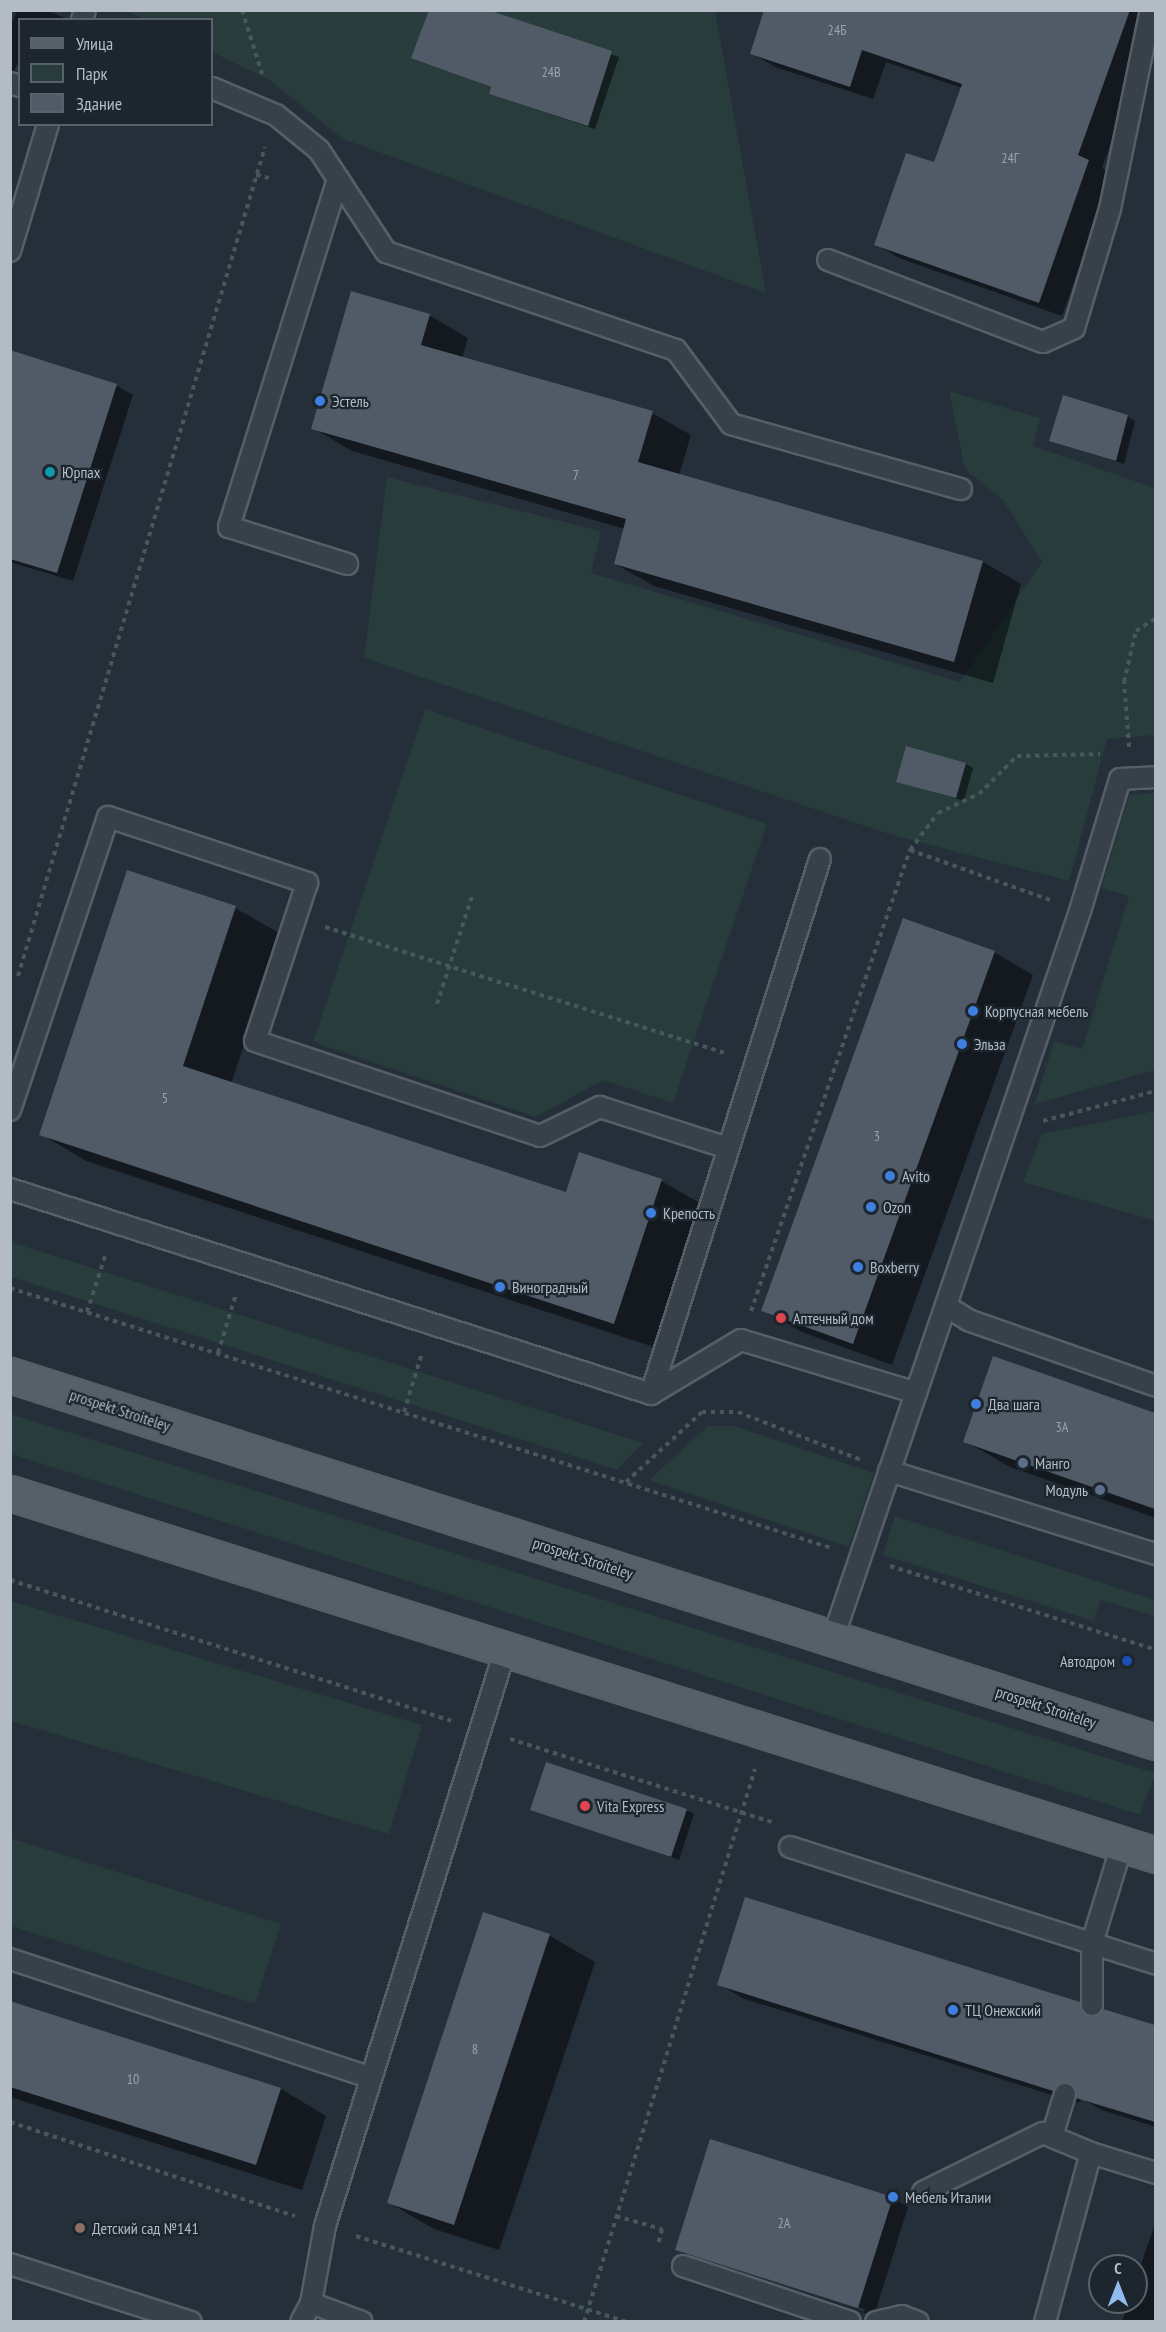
<!DOCTYPE html>
<meta charset="utf-8">
<style>
body{margin:0}
#map{position:relative;width:1166px;height:2332px;overflow:hidden;background:#242f39;font-family:"PT Sans Narrow",sans-serif}
div>[style]{position:absolute}
[style*='--x']{left:calc(var(--x)*1px);top:calc(var(--y)*1px);width:calc(var(--w)*1px);rotate:calc(var(--a)*1deg)}
.green>*{inset:0;background:#273c3b}
.shadow>*{inset:0;background:#0007}
.building>*{inset:0;background:#505b67}
.path>*{height:4px;margin-top:-2px;transform-origin:0;background:repeating-linear-gradient(90deg,#465859 0 4.5px,transparent 0 9px)}
.roads{filter:drop-shadow(2px 0 #565f67) drop-shadow(-2px 0 #565f67) drop-shadow(0 2px #565f67) drop-shadow(0 -2px #565f67)}
.service>*{height:20px;margin:-10px;padding:0 10px;transform-origin:10px;border-radius:10px;background:#38414a}
.primary>*{height:33px;margin:-16.5px;padding:0 16.5px;transform-origin:16.5px;border-radius:16.5px;background:#566069}
.dots>*{width:16px;height:16px;translate:-50% -50%;box-sizing:border-box;border:3px solid #1d262e;border-radius:50%}
span{translate:-50% -50%;white-space:nowrap;text-align:center;line-height:1.15;-webkit-text-stroke:4.5px #1d262e;paint-order:stroke}
.number-label{font-size:14px;color:#9aa4ae}
.number-label span{-webkit-text-stroke-width:0}
.poi-label{font-size:16px;color:#b3bcc5}
.left{translate:0 -50%;text-align:left}
.right{translate:-100% -50%;text-align:right}
.street-label{font-size:16px;color:#b3bcc5}
.frame{position:absolute;inset:0;border:12px solid #b3bcc5;pointer-events:none}
.legend{position:absolute;left:18px;top:18px;width:195px;height:108px;box-sizing:border-box;background:#1d262e;border:2px solid #59626a;margin:0;padding:8px 10px;list-style:none;font-size:18px;color:#b3bcc5}
.legend li{display:flex;align-items:center;gap:12px;height:30px}
.legend b{width:30px;border:2px solid #59626a}
.north{position:absolute;left:1088px;top:2254px;width:60px;height:60px;box-sizing:border-box;background:#1d262e;border:2px solid #59626a;border-radius:50%;rotate:0deg;font-size:16px;font-weight:700;line-height:24px;text-align:center;color:#b3bcc5}
.north::after{content:'';display:block;margin:auto;width:21px;height:27px;background:#8fbcef;clip-path:polygon(50% 0,100% 100%,50% 72%,0 100%)}
</style>
<div id="map">
<div class="green">
<i style="clip-path:polygon(126px 11px,715px 11px,766px 293px,343px 139px,271px 81px,212px 52px,212px 20px,145px 19px)"></i>
<i style="clip-path:polygon(949px 391px,1040px 418px,1033px 446px,1155px 488px,1155px 735px,1107px 739px,1069px 881px,889px 834px,364px 658px,387px 477px,601px 531px,591px 573px,960px 682px,1042px 562px,1003px 500px,965px 469px)"></i>
<i style="clip-path:polygon(425px 709px,767px 824px,673px 1103px,603px 1080px,536px 1117px,313px 1042px)"></i>
<i style="clip-path:polygon(1155px 793px,1155px 1070px,1035px 1104px,1054px 1041px,1082px 1049px,1129px 896px,1101px 888px,1129px 795px)"></i>
<i style="clip-path:polygon(1155px 1111px,1155px 1221px,1023px 1182px,1042px 1134px)"></i>
<i style="clip-path:polygon(11px 1242px,643px 1443px,617px 1470px,11px 1277px)"></i>
<i style="clip-path:polygon(11px 1414px,1155px 1773px,1155px 1774px,1140px 1815px,11px 1454px)"></i>
<i style="clip-path:polygon(708px 1426px,734px 1426px,874px 1473px,849px 1547px,649px 1480px)"></i>
<i style="clip-path:polygon(895px 1516px,1155px 1600px,1155px 1616px,1100px 1600px,1094px 1621px,883px 1555px)"></i>
<i style="clip-path:polygon(11px 1601px,422px 1725px,389px 1834px,11px 1721px)"></i>
<i style="clip-path:polygon(11px 1838px,281px 1924px,255px 2004px,11px 1926px)"></i>
</div>
<div class="shadow">
<i style="clip-path:polygon(17px 10px,46px 10px,65px 18px,20px 20px,20px 66px,17px 65px,10px 79px,10px 21px,13px 21px)"></i>
<i style="clip-path:polygon(766px 10px,1156px 10px,1156px 18px,1102px 168px,1112px 175px,1062px 316px,899px 258px,875px 244px,935px 164px,962px 88px,886px 62px,873px 99px,775px 67px,752px 53px)"></i>
<i style="clip-path:polygon(515px 21px,619px 57px,595px 129px,498px 97px,491px 93px,492px 88px,413px 57px)"></i>
<i style="clip-path:polygon(429px 315px,468px 338px,462px 358px,652px 413px,691px 435px,679px 475px,983px 562px,1021px 584px,993px 683px,654px 586px,615px 564px,625px 529px,352px 451px,313px 428px)"></i>
<i style="clip-path:polygon(10px 352px,117px 386px,133px 395px,73px 581px,10px 562px)"></i>
<i style="clip-path:polygon(1127px 416px,1135px 421px,1124px 464px,1051px 441px)"></i>
<i style="clip-path:polygon(966px 764px,973px 768px,964px 801px,898px 781px)"></i>
<i style="clip-path:polygon(235px 908px,281px 934px,231px 1084px,567px 1194px,661px 1181px,707px 1207px,660px 1349px,86px 1161px,41px 1134px)"></i>
<i style="clip-path:polygon(904px 920px,994px 952px,1033px 975px,892px 1365px,802px 1332px,763px 1310px)"></i>
<i style="clip-path:polygon(994px 1358px,1156px 1415px,1156px 1518px,1010px 1467px,965px 1441px)"></i>
<i style="clip-path:polygon(532px 1809px,686px 1810px,694px 1814px,679px 1860px)"></i>
<i style="clip-path:polygon(484px 1914px,550px 1936px,595px 1962px,499px 2250px,434px 2229px,388px 2202px)"></i>
<i style="clip-path:polygon(719px 1984px,1079px 2003px,1100px 2015px,1104px 2011px,1156px 2027px,1156px 2127px,1102px 2110px,1082px 2099px,1078px 2103px,742px 1998px)"></i>
<i style="clip-path:polygon(10px 2003px,281px 2089px,326px 2116px,302px 2190px,10px 2097px)"></i>
<i style="clip-path:polygon(evenodd,893px 2198px,908px 2207px,874px 2316px,693px 2259px,677px 2249px,893px 2198px,692px 2254px,865px 2309px,864px 2312px,692px 2257px,692px 2254px)"></i>
<i style="clip-path:polygon(1156px 2221px,1156px 2322px,1122px 2322px,1128px 2302px,1136px 2302px,1136px 2279px)"></i>
</div>
<div class="building">
<i style="clip-path:polygon(429px 10px,488px 10px,612px 51px,588px 126px,489px 94px,491px 87px,411px 58px)"></i>
<i style="clip-path:polygon(764px 10px,1130px 10px,1078px 155px,1089px 160px,1039px 303px,874px 245px,906px 153px,934px 162px,962px 84px,862px 50px,850px 87px,750px 54px)"></i>
<i style="clip-path:polygon(351px 291px,430px 314px,421px 345px,653px 411px,638px 462px,983px 561px,954px 662px,614px 564px,626px 519px,311px 429px)"></i>
<i style="clip-path:polygon(10px 350px,117px 384px,57px 573px,10px 559px)"></i>
<i style="clip-path:polygon(1063px 395px,1128px 415px,1116px 461px,1049px 441px)"></i>
<i style="clip-path:polygon(906px 746px,966px 763px,956px 798px,896px 782px)"></i>
<i style="clip-path:polygon(127px 870px,236px 906px,183px 1066px,566px 1192px,579px 1152px,662px 1179px,614px 1324px,39px 1135px)"></i>
<i style="clip-path:polygon(903px 918px,995px 951px,853px 1344px,761px 1311px)"></i>
<i style="clip-path:polygon(993px 1356px,1155px 1413px,1155px 1509px,963px 1442px)"></i>
<i style="clip-path:polygon(546px 1762px,687px 1809px,671px 1857px,530px 1810px)"></i>
<i style="clip-path:polygon(745px 1897px,1080px 2002px,1081px 2010px,1087px 2016px,1097px 2016px,1103px 2009px,1155px 2025px,1155px 2122px,1076px 2098px,1077px 2091px,1069px 2083px,1062px 2082px,1053px 2091px,717px 1985px)"></i>
<i style="clip-path:polygon(483px 1912px,550px 1934px,454px 2225px,387px 2203px)"></i>
<i style="clip-path:polygon(10px 2001px,281px 2088px,256px 2165px,10px 2087px)"></i>
<i style="clip-path:polygon(710px 2139px,893px 2197px,858px 2308px,675px 2250px)"></i>
</div>
<div class="path">
<i style="--x:242;--y:10;--w:67;--a:72.6"></i>
<i style="--x:256;--y:175;--w:13;--a:13"></i>
<i style="--x:1129;--y:747;--w:65;--a:-94.4"></i>
<i style="--x:1124;--y:682;--w:52;--a:-76.8"></i>
<i style="--x:1136;--y:631;--w:24;--a:-33"></i>
<i style="--x:910;--y:850;--w:149;--a:19.7"></i>
<i style="--x:325;--y:927;--w:418;--a:17.5"></i>
<i style="--x:18;--y:976;--w:865;--a:-73.41"></i>
<i style="--x:437;--y:1004;--w:114;--a:-72"></i>
<i style="--x:1043;--y:1121;--w:117;--a:-14.9"></i>
<i style="--x:10;--y:1288;--w:861;--a:17.57"></i>
<i style="--x:751;--y:1311;--w:488;--a:-71"></i>
<i style="--x:910;--y:850;--w:46;--a:-52.9"></i>
<i style="--x:938;--y:813;--w:45;--a:-24.9"></i>
<i style="--x:979;--y:794;--w:54;--a:-45"></i>
<i style="--x:1017;--y:756;--w:83;--a:-1.4"></i>
<i style="--x:87;--y:1312;--w:62;--a:-72.1"></i>
<i style="--x:218;--y:1353;--w:62;--a:-73"></i>
<i style="--x:404;--y:1412;--w:62;--a:-73"></i>
<i style="--x:626;--y:1482;--w:103;--a:-42.6"></i>
<i style="--x:702;--y:1412;--w:36;--a:0"></i>
<i style="--x:738;--y:1412;--w:132;--a:21.3"></i>
<i style="--x:890;--y:1566;--w:279;--a:17.5"></i>
<i style="--x:10;--y:1580;--w:463;--a:17.7"></i>
<i style="--x:510;--y:1739;--w:275;--a:17.6"></i>
<i style="--x:10;--y:2122;--w:300;--a:18.3"></i>
<i style="--x:616;--y:2216;--w:48;--a:15.8"></i>
<i style="--x:662;--y:2229;--w:16;--a:104"></i>
<i style="--x:356;--y:2236;--w:284;--a:17.6"></i>
<i style="--x:584;--y:2322;--w:579;--a:-72.82"></i>
</div>
<div class="roads">
<div class="service">
<i style="--x:82;--y:20;--w:10;--a:-73"></i>
<i style="--x:10;--y:83;--w:10;--a:17"></i>
<i style="--x:212;--y:88;--w:69;--a:22.9"></i>
<i style="--x:276;--y:115;--w:55;--a:39.1"></i>
<i style="--x:319;--y:150;--w:122;--a:56.7"></i>
<i style="--x:386;--y:252;--w:306;--a:18.7"></i>
<i style="--x:676;--y:350;--w:92;--a:53.4"></i>
<i style="--x:731;--y:424;--w:239;--a:15.8"></i>
<i style="--x:338;--y:179;--w:365;--a:107.4"></i>
<i style="--x:229;--y:527;--w:124;--a:17.4"></i>
<i style="--x:10;--y:251;--w:133;--a:-73.3"></i>
<i style="--x:828;--y:260;--w:230;--a:20.9"></i>
<i style="--x:1043;--y:342;--w:34;--a:-24"></i>
<i style="--x:1074;--y:328;--w:124;--a:-73.2"></i>
<i style="--x:1110;--y:209;--w:203;--a:-78.4"></i>
<i style="--x:10;--y:1110;--w:309;--a:-71.5"></i>
<i style="--x:108;--y:817;--w:210;--a:18.3"></i>
<i style="--x:307;--y:883;--w:166;--a:108.2"></i>
<i style="--x:255;--y:1041;--w:300;--a:18.4"></i>
<i style="--x:540;--y:1136;--w:67;--a:-25.8"></i>
<i style="--x:600;--y:1107;--w:134;--a:17.8"></i>
<i style="--x:10;--y:1189;--w:673;--a:17.73"></i>
<i style="--x:651;--y:1394;--w:105;--a:-31"></i>
<i style="--x:741;--y:1340;--w:183;--a:16.8"></i>
<i style="--x:916;--y:1393;--w:509;--a:-71.21"></i>
<i style="--x:1080;--y:911;--w:138;--a:-73.1"></i>
<i style="--x:1120;--y:779;--w:36;--a:-3"></i>
<i style="--x:946;--y:1306;--w:26;--a:32"></i>
<i style="--x:968;--y:1320;--w:199;--a:19.3"></i>
<i style="--x:651;--y:1394;--w:561;--a:-72.47"></i>
<i style="--x:889;--y:1471;--w:280;--a:17.3"></i>
<i style="--x:833;--y:1638;--w:259;--a:-71.3"></i>
<i style="--x:790;--y:1847;--w:384;--a:17.7"></i>
<i style="--x:10;--y:1959;--w:380;--a:18.2"></i>
<i style="--x:1092;--y:2005;--w:62;--a:-90"></i>
<i style="--x:1092;--y:1943;--w:102;--a:-73"></i>
<i style="--x:1052;--y:2136;--w:44;--a:-72.8"></i>
<i style="--x:923;--y:2192;--w:134;--a:-26.2"></i>
<i style="--x:1043;--y:2133;--w:52;--a:22.6"></i>
<i style="--x:1091;--y:2153;--w:68;--a:17.1"></i>
<i style="--x:10;--y:2264;--w:190;--a:17.8"></i>
<i style="--x:683;--y:2266;--w:176;--a:18.5"></i>
<i style="--x:311;--y:2303;--w:54;--a:20.4"></i>
<i style="--x:301;--y:2322;--w:21;--a:-62"></i>
<i style="--x:311;--y:2303;--w:78;--a:-79.7"></i>
<i style="--x:325;--y:2226;--w:603;--a:-72.62"></i>
<i style="--x:876;--y:2322;--w:27;--a:-13"></i>
<i style="--x:902;--y:2316;--w:17;--a:21"></i>
<i style="--x:1045;--y:2322;--w:175;--a:-74.8"></i>
</div>
<div class="primary">
<i style="--x:10;--y:1375;--w:1203;--a:17.76"></i>
<i style="--x:10;--y:1493;--w:1202;--a:17.53"></i>
</div>
</div>
<div class="dots">
<i style="left:320px;top:401px;background:#3f7fe0"></i>
<i style="left:50px;top:472px;background:#0f9aa8"></i>
<i style="left:973px;top:1011px;background:#3f7fe0"></i>
<i style="left:962px;top:1044px;background:#3f7fe0"></i>
<i style="left:890px;top:1176px;background:#3f7fe0"></i>
<i style="left:871px;top:1207px;background:#3f7fe0"></i>
<i style="left:651px;top:1213px;background:#3f7fe0"></i>
<i style="left:858px;top:1267px;background:#3f7fe0"></i>
<i style="left:500px;top:1287px;background:#3f7fe0"></i>
<i style="left:781px;top:1318px;background:#e0444e"></i>
<i style="left:976px;top:1404px;background:#3f7fe0"></i>
<i style="left:1023px;top:1463px;background:#5c6f8a"></i>
<i style="left:1100px;top:1490px;background:#5c6f8a"></i>
<i style="left:1127px;top:1661px;background:#1a4fb4"></i>
<i style="left:585px;top:1806px;background:#e0444e"></i>
<i style="left:953px;top:2010px;background:#3f7fe0"></i>
<i style="left:893px;top:2197px;background:#3f7fe0"></i>
<i style="left:80px;top:2228px;background:#8d6e63"></i>
</div>
<div class="number-label">
<span style="left:837px;top:30px">24Б</span>
<span style="left:551px;top:72px">24В</span>
<span style="left:1010px;top:158px">24Г</span>
<span style="left:576px;top:475px">7</span>
<span style="left:165px;top:1098px">5</span>
<span style="left:877px;top:1136px">3</span>
<span style="left:1062px;top:1427px">3А</span>
<span style="left:475px;top:2049px">8</span>
<span style="left:133px;top:2079px">10</span>
<span style="left:784px;top:2223px">2А</span>
</div>
<div class="poi-label">
<span class="left" style="left:332px;top:401px">Эстель</span>
<span class="left" style="left:62px;top:472px">Юрпах</span>
<span class="left" style="left:985px;top:1011px">Корпусная мебель</span>
<span class="left" style="left:974px;top:1044px">Эльза</span>
<span class="left" style="left:902px;top:1176px">Avito</span>
<span class="left" style="left:883px;top:1207px">Ozon</span>
<span class="left" style="left:663px;top:1213px">Крепость</span>
<span class="left" style="left:870px;top:1267px">Boxberry</span>
<span class="left" style="left:512px;top:1287px">Виноградный</span>
<span class="left" style="left:793px;top:1318px">Аптечный дом</span>
<span class="left" style="left:988px;top:1404px">Два шага</span>
<span class="left" style="left:1035px;top:1463px">Манго</span>
<span class="right" style="left:1088px;top:1490px">Модуль</span>
<span class="right" style="left:1115px;top:1661px">Автодром</span>
<span class="left" style="left:597px;top:1806px">Vita Express</span>
<span class="left" style="left:965px;top:2010px">ТЦ Онежский</span>
<span class="left" style="left:905px;top:2197px">Мебель Италии</span>
<span class="left" style="left:92px;top:2228px">Детский сад №141</span>
</div>
<div class="street-label">
<span style="left:120px;top:1410px;rotate:18deg">prospekt Stroiteley</span>
<span style="left:583px;top:1558px;rotate:18deg">prospekt Stroiteley</span>
<span style="left:1046px;top:1707px;rotate:18deg">prospekt Stroiteley</span>
</div>
<div class="frame"></div>
<ul class="legend">
<li><b style="height:8px;background:#566069"></b>Улица</li>
<li><b style="height:16px;background:#273c3b"></b>Парк</li>
<li><b style="height:16px;background:#505b67"></b>Здание</li>
</ul>
<div class="north">С</div>
</div>
